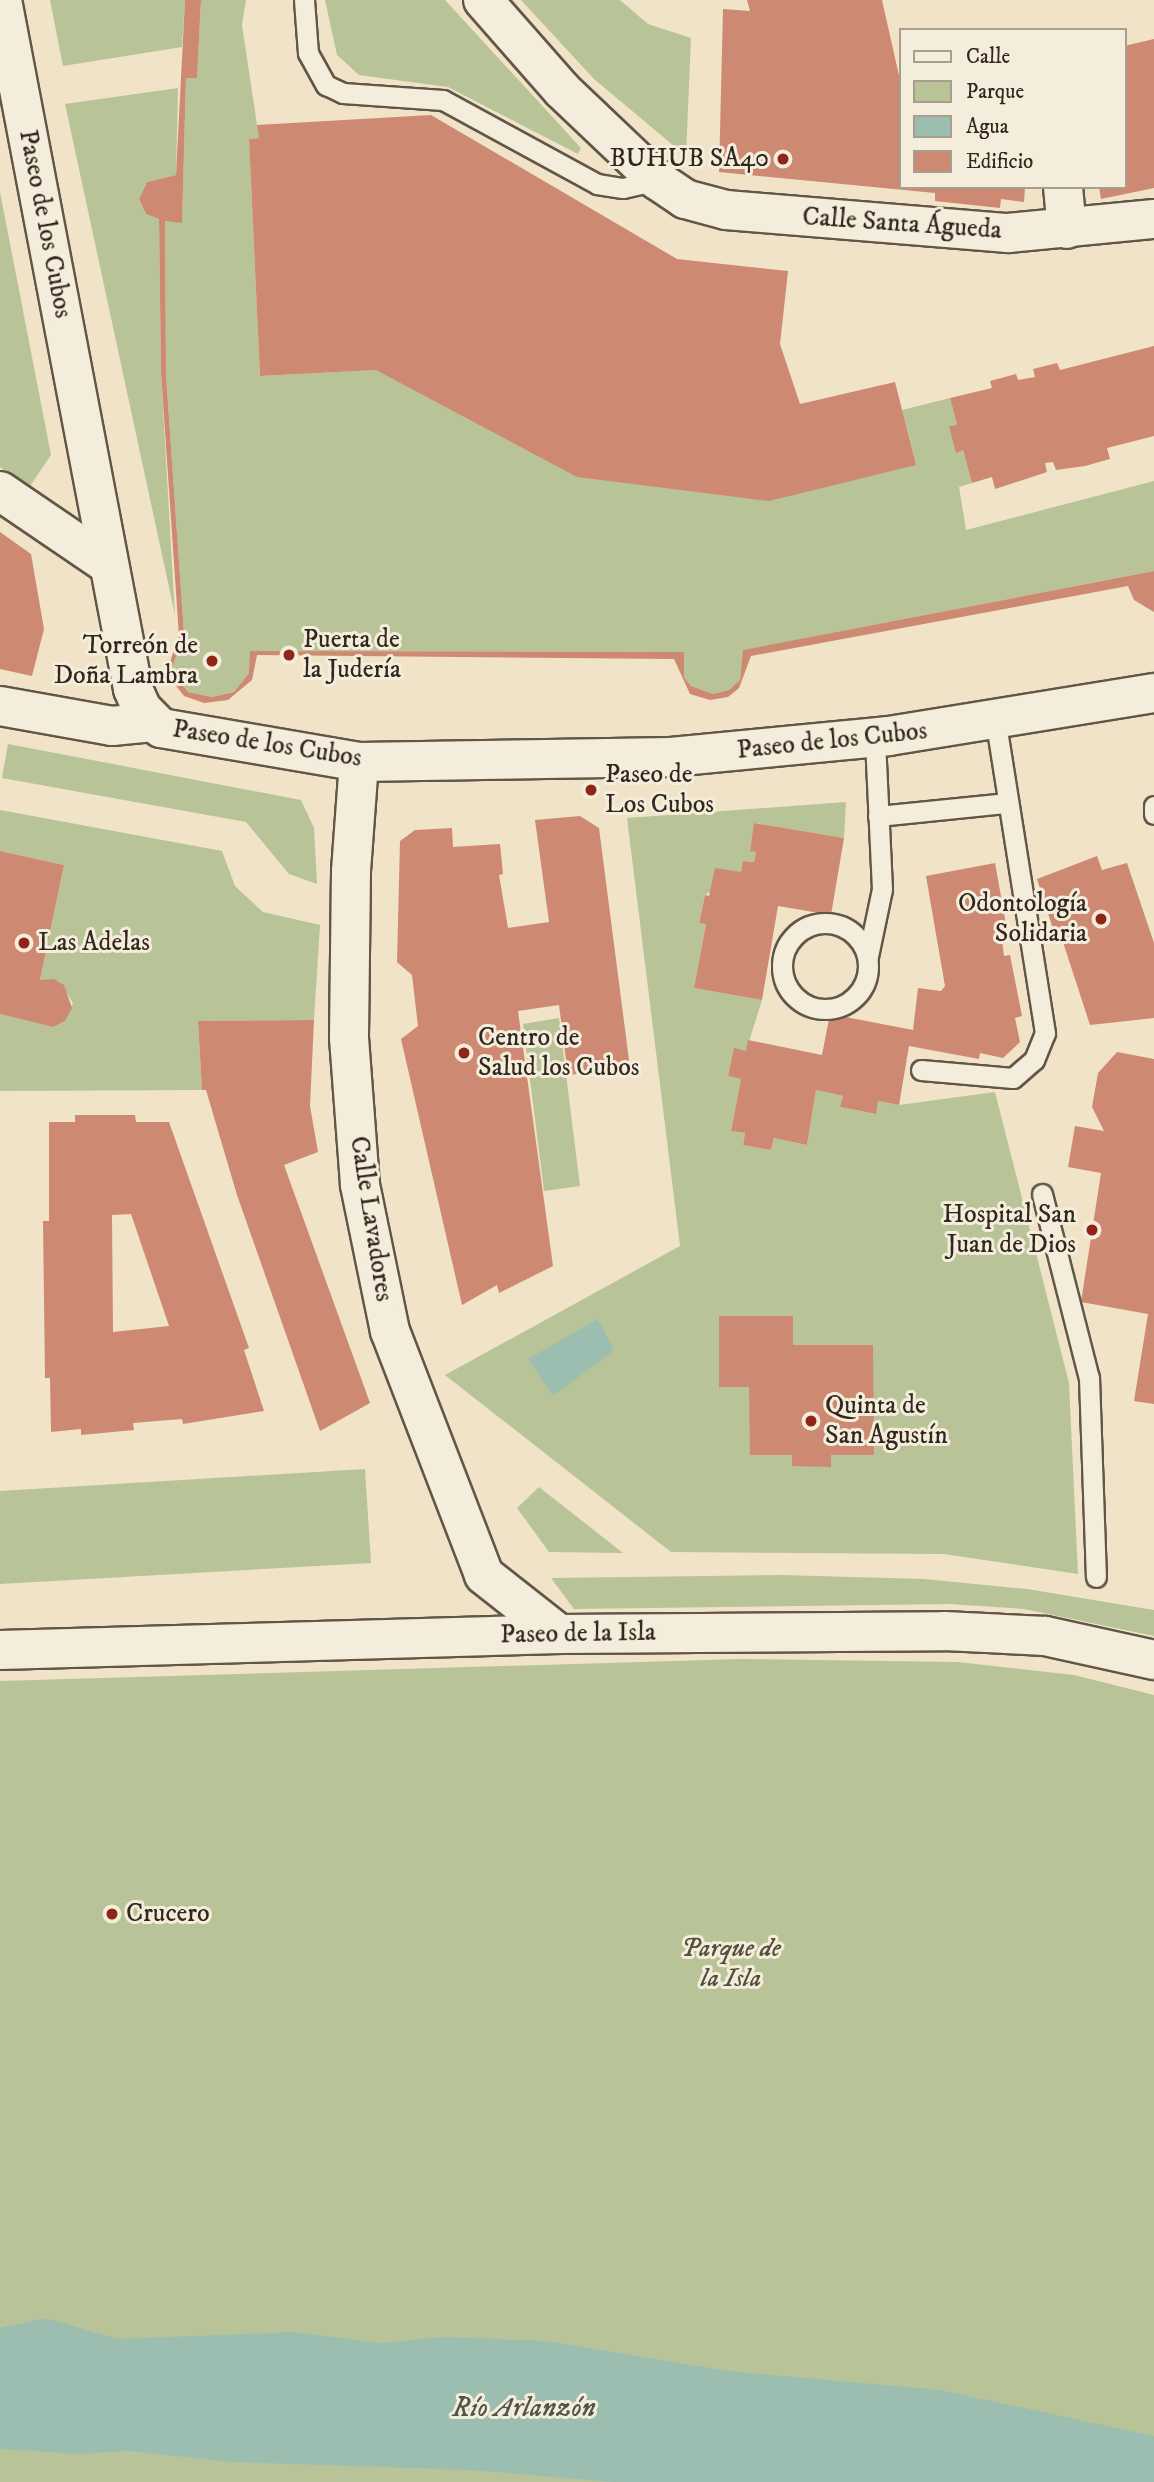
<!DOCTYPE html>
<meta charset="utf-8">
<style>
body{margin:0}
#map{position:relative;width:1154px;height:2482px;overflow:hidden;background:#f0e3c7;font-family:"IM FELL DW Pica",serif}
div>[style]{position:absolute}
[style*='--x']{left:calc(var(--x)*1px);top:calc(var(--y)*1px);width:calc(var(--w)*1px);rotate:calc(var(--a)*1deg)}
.green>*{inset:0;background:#b8c497}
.water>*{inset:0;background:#9bbeb1}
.building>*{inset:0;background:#cd8971}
.roads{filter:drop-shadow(2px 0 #625648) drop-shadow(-2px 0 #625648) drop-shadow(0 2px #625648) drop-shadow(0 -2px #625648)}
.lane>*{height:19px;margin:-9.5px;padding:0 9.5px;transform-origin:9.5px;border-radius:9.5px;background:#f5eddb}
.lane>.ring{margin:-9.5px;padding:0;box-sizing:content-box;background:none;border:19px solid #f5eddb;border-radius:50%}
.street>*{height:38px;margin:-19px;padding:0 19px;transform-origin:19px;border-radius:19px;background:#f5eddb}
.dots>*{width:19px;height:19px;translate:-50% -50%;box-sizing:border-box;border:4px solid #f5eddb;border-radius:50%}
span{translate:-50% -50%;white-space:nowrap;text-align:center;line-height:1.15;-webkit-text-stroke:6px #f5eddb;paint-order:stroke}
.poi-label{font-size:26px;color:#32271e}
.right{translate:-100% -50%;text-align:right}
.left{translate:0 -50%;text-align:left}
.street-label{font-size:26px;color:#32271e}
.park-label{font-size:26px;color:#544e3c;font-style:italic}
.water-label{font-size:28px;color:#52544a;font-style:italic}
.legend{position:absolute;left:899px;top:28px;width:228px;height:161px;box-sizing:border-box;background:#f5eddb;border:2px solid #a79e8f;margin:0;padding:9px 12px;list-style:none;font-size:21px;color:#32271e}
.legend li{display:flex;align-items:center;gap:14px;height:35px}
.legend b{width:35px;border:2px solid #a79e8f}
</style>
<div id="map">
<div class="green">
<i style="clip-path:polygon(50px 0,185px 0,182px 47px,63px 66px)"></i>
<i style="clip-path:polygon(201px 0,246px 0,242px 25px,259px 138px,249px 139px,260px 376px,376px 370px,916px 465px,902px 410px,950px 398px,957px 425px,950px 426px,957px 452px,963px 450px,972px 483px,959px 487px,966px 530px,1154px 481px,1154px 571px,744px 650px,740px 680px,729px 690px,713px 694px,691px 686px,684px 677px,684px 652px,251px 651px,249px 673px,234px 692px,212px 697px,188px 692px,171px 671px,184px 634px,166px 375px,165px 221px,182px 222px,186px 78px,197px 78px)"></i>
<i style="clip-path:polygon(325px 0,445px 0,581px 148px,578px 154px,448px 87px,359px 75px,337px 55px)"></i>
<i style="clip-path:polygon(521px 0,620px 0,648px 24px,691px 38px,686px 156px,594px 79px)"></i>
<i style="clip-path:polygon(178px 88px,176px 175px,147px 182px,139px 199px,146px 214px,159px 219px,161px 373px,175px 615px,65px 104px)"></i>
<i style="clip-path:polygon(0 192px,51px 455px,28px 489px,0 467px)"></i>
<i style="clip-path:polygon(8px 744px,301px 800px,314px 828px,317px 884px,289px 874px,246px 822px,2px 778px)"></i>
<i style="clip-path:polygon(846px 802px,844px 838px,755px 823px,750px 850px,756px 852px,754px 862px,744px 861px,741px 872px,705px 895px,699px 922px,706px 924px,694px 988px,762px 1000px,746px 1051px,734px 1049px,728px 1076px,741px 1079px,731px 1131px,745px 1133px,743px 1145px,771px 1150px,774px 1138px,807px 1145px,816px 1090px,843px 1096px,840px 1107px,875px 1114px,878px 1101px,899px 1105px,995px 1092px,1069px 1383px,1078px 1574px,944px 1554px,671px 1552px,445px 1375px,680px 1246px,627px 818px)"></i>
<i style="clip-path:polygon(0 810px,222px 851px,235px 886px,263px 912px,320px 925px,314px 1020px,198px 1021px,202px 1090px,0 1091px,0 1014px,53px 1027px,65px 1021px,73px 1003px,60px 982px,40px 980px,64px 865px,0 851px)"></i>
<i style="clip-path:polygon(559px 1018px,580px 1186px,544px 1191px,523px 1024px)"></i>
<i style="clip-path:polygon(365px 1469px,371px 1563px,0 1584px,0 1491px)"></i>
<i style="clip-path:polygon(539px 1487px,623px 1553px,549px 1552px,517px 1508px)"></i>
<i style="clip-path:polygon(781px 1575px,924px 1579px,1027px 1589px,1154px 1610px,1154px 1636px,1024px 1609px,949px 1604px,574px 1609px,551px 1578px)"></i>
<i style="clip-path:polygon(740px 1659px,958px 1662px,1074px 1675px,1154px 1695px,1154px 2482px,0 2482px,0 1681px)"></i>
</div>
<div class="water">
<i style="clip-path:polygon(598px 1319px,614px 1350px,553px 1396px,528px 1359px)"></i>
<i style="clip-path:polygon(46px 2318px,118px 2339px,294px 2332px,380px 2343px,445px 2337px,547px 2341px,729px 2371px,940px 2390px,1154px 2436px,1154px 2482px,613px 2482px,470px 2470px,232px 2462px,128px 2451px,77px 2454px,0 2449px,0 2328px)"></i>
</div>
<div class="building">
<i style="clip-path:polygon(185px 0,201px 0,197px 78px,186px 78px,182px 223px,165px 221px,166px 375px,184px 634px,171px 671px,188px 692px,212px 697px,234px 692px,249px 673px,250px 651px,684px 652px,684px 677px,691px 686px,713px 694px,729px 690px,740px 680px,743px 650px,1154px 571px,1154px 612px,1134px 600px,1128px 586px,751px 656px,739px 688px,728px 697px,710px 700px,690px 694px,674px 659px,257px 655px,252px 680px,228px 700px,204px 703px,184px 696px,166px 673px,179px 636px,161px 373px,159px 219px,146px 214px,139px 199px,147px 182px,176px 175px)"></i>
<i style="clip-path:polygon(747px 0,882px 0,900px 80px,900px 187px,1025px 187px,1024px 202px,1001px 199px,1000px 208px,935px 201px,935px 193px,719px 172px,723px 9px,750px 11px)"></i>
<i style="clip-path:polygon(1154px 39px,1154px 188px,1101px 199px,1099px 187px,1124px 187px,1124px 46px)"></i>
<i style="clip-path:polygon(431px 115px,677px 259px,788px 271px,780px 344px,800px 404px,895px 382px,916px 465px,769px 501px,577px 477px,376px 370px,260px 376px,249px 139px,259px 138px,257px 125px)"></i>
<i style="clip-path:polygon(1154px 346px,1154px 436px,1107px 448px,1110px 459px,1085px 466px,1056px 470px,1053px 462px,1045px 463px,1047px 472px,995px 489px,992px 477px,972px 483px,963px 450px,956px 453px,949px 426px,957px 425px,950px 398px,992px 388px,990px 381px,1016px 374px,1018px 380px,1035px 377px,1033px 369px,1057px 363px,1060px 370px)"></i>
<i style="clip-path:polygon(0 532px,31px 554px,44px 629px,32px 676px,0 669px)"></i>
<i style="clip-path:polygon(580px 816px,599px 828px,630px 1068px,568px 1075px,559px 1005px,518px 1011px,553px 1266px,499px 1293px,497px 1285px,462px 1305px,401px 1039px,418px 1026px,412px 975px,397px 962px,400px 841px,415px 830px,452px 828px,453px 847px,500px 844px,503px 874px,499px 875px,508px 928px,549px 922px,535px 820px)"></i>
<i style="clip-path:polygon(754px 823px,844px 838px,831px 915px,778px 906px,762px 1000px,694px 988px,706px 924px,699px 923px,705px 895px,709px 896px,715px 868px,741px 872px,743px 861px,754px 862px,756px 852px,750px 851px)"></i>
<i style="clip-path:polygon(0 851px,64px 865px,40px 980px,54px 979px,64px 985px,72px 1008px,65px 1021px,53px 1027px,0 1014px)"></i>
<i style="clip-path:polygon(1097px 856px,1102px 870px,1127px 863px,1154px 943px,1154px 1018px,1090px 1025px,1061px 936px,1056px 938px,1037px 879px)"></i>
<i style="clip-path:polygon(995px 863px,1006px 924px,1000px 925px,1004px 956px,1010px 955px,1022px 1016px,1015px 1018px,1020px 1042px,1003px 1058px,980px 1053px,979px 1059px,909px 1046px,899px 1105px,878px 1101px,876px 1114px,840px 1107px,843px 1096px,816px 1090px,807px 1145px,774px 1138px,771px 1150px,743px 1145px,745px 1133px,731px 1131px,741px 1079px,728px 1076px,734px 1048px,746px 1051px,748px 1040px,822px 1055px,830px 1014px,913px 1030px,918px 988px,941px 991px,945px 986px,926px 876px)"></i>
<i style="clip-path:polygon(314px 1020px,310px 1106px,318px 1152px,284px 1165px,370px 1403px,320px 1431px,237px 1195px,206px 1090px,202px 1090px,198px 1021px)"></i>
<i style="clip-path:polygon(1117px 1052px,1154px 1059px,1154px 1404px,1134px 1401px,1148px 1314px,1081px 1302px,1101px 1173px,1068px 1167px,1075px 1126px,1104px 1131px,1092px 1107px,1098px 1073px)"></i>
<i style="clip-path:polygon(evenodd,75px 1115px,135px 1115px,136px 1122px,169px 1122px,249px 1348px,244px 1350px,264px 1411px,183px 1424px,182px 1419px,133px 1423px,134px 1430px,81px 1435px,81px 1429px,51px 1432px,50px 1378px,45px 1378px,43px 1221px,49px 1221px,49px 1122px,75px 1122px,75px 1115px,131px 1214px,169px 1326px,113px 1332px,112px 1215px,131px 1214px)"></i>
<i style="clip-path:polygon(719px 1316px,793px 1316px,793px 1345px,873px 1345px,874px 1455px,831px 1455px,831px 1467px,792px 1466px,792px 1455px,750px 1455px,749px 1387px,719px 1387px)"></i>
</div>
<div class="roads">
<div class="lane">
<i style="--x:304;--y:0;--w:53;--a:85.7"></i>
<i style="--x:308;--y:53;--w:37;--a:61"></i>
<i style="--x:326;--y:85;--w:19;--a:25"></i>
<i style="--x:343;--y:93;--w:100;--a:4"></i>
<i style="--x:443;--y:100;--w:175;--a:28.6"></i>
<i style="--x:597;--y:184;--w:26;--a:9"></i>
<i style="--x:623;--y:188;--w:35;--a:-13"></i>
<i style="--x:1154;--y:806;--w:8;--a:90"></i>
<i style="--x:878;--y:816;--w:130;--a:-5.8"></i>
<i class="ring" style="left:782px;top:923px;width:67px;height:67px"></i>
<i style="--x:868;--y:956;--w:68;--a:-78.2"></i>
<i style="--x:882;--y:889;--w:151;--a:-92.7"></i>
<i style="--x:921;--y:1070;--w:92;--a:5"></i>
<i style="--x:1013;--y:1078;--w:28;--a:-41"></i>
<i style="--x:1034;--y:1060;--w:29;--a:-68"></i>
<i style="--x:1045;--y:1033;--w:315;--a:-99"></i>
<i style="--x:1042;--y:1194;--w:190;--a:75.7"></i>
<i style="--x:1089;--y:1378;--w:199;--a:88"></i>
</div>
<div class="street">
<i style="--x:2;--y:0;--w:701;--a:79.23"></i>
<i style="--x:133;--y:689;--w:22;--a:66"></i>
<i style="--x:142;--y:709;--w:27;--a:45"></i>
<i style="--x:161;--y:728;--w:201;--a:9.7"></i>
<i style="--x:359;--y:762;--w:312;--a:-0.9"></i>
<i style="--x:671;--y:757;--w:219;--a:-5.5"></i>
<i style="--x:889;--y:736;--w:268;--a:-9.2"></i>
<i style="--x:483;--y:0;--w:120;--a:48.7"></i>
<i style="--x:562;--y:90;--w:131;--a:43.5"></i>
<i style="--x:657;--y:180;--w:34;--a:34"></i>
<i style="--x:685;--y:199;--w:42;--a:15"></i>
<i style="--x:726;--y:210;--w:283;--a:4.7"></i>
<i style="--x:1008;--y:233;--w:147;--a:-5.5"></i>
<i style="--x:1063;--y:187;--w:42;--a:84.6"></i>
<i style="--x:0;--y:491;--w:132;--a:34.2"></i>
<i style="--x:0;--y:706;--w:114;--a:10.1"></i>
<i style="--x:112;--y:726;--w:41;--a:-5.6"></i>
<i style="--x:359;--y:762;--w:110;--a:94.2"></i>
<i style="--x:351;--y:872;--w:166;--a:90.7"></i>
<i style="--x:349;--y:1038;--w:147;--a:85.7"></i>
<i style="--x:360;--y:1185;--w:149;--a:78.4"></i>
<i style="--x:390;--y:1331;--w:261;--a:68.9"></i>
<i style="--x:484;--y:1575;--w:95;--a:38.2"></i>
<i style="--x:0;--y:1650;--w:559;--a:-1.64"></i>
<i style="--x:559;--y:1634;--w:385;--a:-0.4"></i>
<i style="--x:944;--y:1631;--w:101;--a:2.8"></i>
<i style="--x:1045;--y:1636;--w:112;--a:12.4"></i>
</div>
</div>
<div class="dots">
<i style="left:783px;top:159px;background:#8f2418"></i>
<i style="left:289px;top:655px;background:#8f2418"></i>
<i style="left:212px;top:661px;background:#8f2418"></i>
<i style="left:591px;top:790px;background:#8f2418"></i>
<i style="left:1101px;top:919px;background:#8f2418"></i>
<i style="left:24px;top:943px;background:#8f2418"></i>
<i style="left:464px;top:1053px;background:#8f2418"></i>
<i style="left:1092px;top:1230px;background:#8f2418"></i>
<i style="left:811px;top:1421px;background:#8f2418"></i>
<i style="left:112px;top:1914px;background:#8f2418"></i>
</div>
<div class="poi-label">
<span class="right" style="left:769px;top:159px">BUHUB SA40</span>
<span class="left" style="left:303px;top:655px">Puerta de<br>la Judería</span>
<span class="right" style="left:198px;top:661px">Torreón de<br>Doña Lambra</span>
<span class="left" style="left:605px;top:790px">Paseo de<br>Los Cubos</span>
<span class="right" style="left:1087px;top:919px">Odontología<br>Solidaria</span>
<span class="left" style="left:38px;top:943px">Las Adelas</span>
<span class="left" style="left:478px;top:1053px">Centro de<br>Salud los Cubos</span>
<span class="right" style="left:1076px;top:1230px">Hospital San<br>Juan de Dios</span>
<span class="left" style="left:825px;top:1421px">Quinta de<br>San Agustín</span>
<span class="left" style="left:126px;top:1914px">Crucero</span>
</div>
<div class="street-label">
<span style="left:45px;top:224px;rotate:79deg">Paseo de los Cubos</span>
<span style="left:902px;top:224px;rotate:4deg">Calle Santa Águeda</span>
<span style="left:832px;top:741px;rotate:-6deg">Paseo de los Cubos</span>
<span style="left:267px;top:744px;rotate:9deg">Paseo de los Cubos</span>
<span style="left:371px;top:1219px;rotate:81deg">Calle Lavadores</span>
<span style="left:578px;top:1634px;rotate:-1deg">Paseo de la Isla</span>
</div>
<div class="park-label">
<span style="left:731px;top:1964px">Parque de<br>la Isla</span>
</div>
<div class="water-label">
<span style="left:524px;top:2408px">Río Arlanzón</span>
</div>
<ul class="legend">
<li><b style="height:9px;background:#f5eddb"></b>Calle</li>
<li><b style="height:19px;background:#b8c497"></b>Parque</li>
<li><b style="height:19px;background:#9bbeb1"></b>Agua</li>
<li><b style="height:19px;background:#cd8971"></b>Edificio</li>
</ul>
</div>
